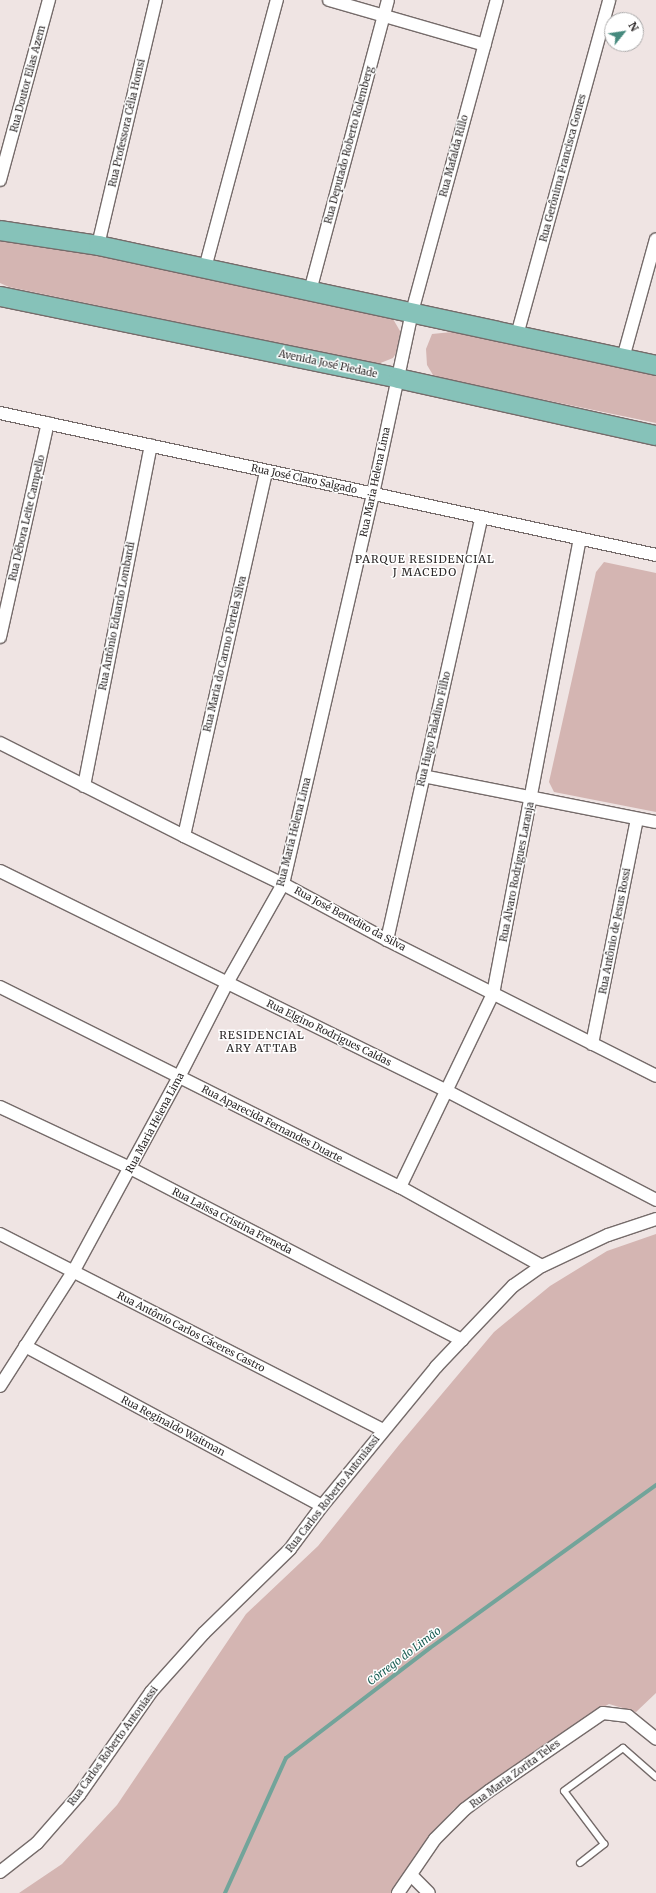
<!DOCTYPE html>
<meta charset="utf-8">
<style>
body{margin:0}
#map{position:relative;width:656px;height:1893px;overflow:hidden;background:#efe4e3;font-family:Merriweather,serif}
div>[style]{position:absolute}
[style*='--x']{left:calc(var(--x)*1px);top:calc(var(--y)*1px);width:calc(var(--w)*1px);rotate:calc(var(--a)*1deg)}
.green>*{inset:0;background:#d4b5b2}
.stream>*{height:4px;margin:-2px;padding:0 2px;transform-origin:2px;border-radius:2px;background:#72a49a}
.roads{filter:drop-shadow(1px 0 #756b6a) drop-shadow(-1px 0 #756b6a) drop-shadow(0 1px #756b6a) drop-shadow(0 -1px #756b6a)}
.lane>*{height:6px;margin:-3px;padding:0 3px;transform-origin:3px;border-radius:3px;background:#fff}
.street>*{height:12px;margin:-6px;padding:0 6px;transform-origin:6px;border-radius:6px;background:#fff}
.primary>*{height:19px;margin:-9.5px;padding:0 9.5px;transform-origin:9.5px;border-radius:9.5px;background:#86c2b9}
span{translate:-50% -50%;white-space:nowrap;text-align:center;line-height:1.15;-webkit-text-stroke:3px #fff;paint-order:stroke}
.street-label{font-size:10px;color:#2b2727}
.neighbourhood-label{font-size:11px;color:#2b2727;letter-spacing:1px}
.water-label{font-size:11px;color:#1b5e54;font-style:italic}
.north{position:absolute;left:604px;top:12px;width:40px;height:40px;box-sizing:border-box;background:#fff;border:1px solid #aaa9a9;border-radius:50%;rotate:60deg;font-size:11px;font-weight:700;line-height:16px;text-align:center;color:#2b2727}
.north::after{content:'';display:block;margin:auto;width:14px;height:18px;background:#45897d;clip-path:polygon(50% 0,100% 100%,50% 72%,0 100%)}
</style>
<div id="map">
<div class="green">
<i style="clip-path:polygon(7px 234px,378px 314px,393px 319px,400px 331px,401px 345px,393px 358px,378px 364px,9px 287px,0 283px,0 238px)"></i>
<i style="clip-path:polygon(452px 332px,656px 374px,656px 423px,449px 380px,433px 375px,427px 365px,426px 349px,432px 334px)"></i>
<i style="clip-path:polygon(604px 562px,656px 573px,656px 812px,554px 792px,549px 782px,596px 572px)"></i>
<i style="clip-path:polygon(656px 1234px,656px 1693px,636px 1712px,609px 1704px,582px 1719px,454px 1809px,433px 1832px,391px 1893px,19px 1893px,62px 1864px,117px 1805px,246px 1614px,318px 1546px,399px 1445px,494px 1332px,550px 1286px,607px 1251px)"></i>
</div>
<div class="stream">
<i style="--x:225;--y:1893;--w:148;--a:-65.7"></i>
<i style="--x:286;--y:1758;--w:181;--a:-37.4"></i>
<i style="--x:430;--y:1648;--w:279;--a:-35.8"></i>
</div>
<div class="roads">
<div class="lane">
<i style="--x:580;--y:1863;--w:31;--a:-38"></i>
<i style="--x:604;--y:1844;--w:66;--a:-127"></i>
<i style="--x:564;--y:1791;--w:73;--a:-36.1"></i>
<i style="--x:623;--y:1748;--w:44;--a:41.3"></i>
</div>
<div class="street">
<i style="--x:329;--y:0;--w:162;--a:16.1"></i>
<i style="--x:0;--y:180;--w:187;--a:-74.8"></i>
<i style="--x:98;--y:245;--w:252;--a:-76.7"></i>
<i style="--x:205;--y:268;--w:278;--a:-75"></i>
<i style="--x:310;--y:291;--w:301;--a:-75"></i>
<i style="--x:517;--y:335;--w:347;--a:-74.6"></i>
<i style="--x:623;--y:358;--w:123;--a:-74.5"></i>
<i style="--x:0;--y:413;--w:671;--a:12.21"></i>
<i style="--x:0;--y:637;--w:219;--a:-77.4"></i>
<i style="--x:0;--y:743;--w:206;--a:26.8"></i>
<i style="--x:184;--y:836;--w:110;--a:25.9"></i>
<i style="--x:283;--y:884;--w:118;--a:28.3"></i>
<i style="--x:387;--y:940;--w:301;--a:26.8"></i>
<i style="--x:423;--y:776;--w:237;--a:11.2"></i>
<i style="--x:84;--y:786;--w:347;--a:-78.9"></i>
<i style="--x:184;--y:836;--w:374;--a:-77.3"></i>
<i style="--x:0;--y:871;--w:498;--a:26.2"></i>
<i style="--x:447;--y:1091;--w:236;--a:27.5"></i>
<i style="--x:387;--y:940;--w:432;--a:-77.4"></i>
<i style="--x:0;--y:987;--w:447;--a:26.6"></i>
<i style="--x:400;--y:1187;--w:162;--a:29.1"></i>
<i style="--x:592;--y:1044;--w:229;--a:-78.7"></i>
<i style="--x:0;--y:1107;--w:144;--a:25.1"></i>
<i style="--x:130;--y:1168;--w:374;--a:27.4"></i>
<i style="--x:400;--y:1187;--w:214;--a:-64.3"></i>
<i style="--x:493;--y:994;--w:462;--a:-79.2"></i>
<i style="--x:0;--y:1234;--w:430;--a:27.1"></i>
<i style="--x:25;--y:1346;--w:337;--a:28.3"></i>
<i style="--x:0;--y:1386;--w:135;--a:-57.4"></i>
<i style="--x:73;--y:1272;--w:222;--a:-61.5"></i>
<i style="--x:179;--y:1077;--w:106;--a:-62.9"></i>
<i style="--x:227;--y:983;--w:114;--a:-60.5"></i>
<i style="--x:283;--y:884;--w:400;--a:-77"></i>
<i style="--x:373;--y:494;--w:186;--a:-77.9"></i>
<i style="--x:412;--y:312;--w:323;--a:-74.8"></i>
<i style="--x:0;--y:1872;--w:47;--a:-38.1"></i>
<i style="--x:37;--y:1843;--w:64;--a:-48.8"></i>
<i style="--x:79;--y:1795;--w:126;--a:-55"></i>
<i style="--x:151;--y:1692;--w:79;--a:-48.1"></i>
<i style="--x:204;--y:1633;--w:120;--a:-44.3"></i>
<i style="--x:290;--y:1549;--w:54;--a:-53.3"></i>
<i style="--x:322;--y:1506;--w:180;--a:-50.6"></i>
<i style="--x:436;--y:1367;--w:112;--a:-46.5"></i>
<i style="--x:513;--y:1286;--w:35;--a:-35"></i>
<i style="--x:542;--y:1266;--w:73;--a:-25.2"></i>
<i style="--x:608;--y:1235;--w:51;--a:-18.4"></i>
<i style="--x:411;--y:1875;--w:25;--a:45"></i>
<i style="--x:398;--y:1893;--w:65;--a:-55.6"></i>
<i style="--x:435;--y:1839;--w:42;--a:-45"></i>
<i style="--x:465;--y:1809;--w:30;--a:-37"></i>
<i style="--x:489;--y:1791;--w:138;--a:-34.4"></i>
<i style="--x:603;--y:1713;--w:25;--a:7"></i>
<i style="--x:628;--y:1716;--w:36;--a:39"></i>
</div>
<div class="primary">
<i style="--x:0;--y:230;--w:99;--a:8.7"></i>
<i style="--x:98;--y:245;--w:571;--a:12.14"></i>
<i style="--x:0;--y:296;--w:406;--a:11.6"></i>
<i style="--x:398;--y:378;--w:264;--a:12.5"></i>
</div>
</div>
<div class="street-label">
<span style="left:28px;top:79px;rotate:-75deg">Rua Doutor Elias Azem</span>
<span style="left:127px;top:123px;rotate:-77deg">Rua Professora Célia Homsi</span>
<span style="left:349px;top:145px;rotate:-75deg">Rua Deputado Roberto Rolemberg</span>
<span style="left:454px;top:156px;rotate:-75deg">Rua Mafalda Rillo</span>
<span style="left:563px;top:168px;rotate:-75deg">Rua Gerônima Francisca Gomes</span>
<span style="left:328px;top:364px;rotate:12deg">Avenida José Piedade</span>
<span style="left:304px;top:479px;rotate:12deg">Rua José Claro Salgado</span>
<span style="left:375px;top:482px;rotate:-78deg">Rua Maria Helena Lima</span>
<span style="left:27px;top:518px;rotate:-77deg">Rua Débora Leite Campello</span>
<span style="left:117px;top:616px;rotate:-79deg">Rua Antônio Eduardo Lombardi</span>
<span style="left:225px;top:654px;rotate:-77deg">Rua Maria do Carmo Portela Silva</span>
<span style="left:434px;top:729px;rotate:-77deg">Rua Hugo Paladino Filho</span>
<span style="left:294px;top:832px;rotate:-76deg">Rua Maria Helena Lima</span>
<span style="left:517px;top:872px;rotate:-79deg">Rua Alvaro Rodrigues Laranja</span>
<span style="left:350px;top:919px;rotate:28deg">Rua José Benedito da Silva</span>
<span style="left:615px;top:931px;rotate:-79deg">Rua Antônio de Jesus Rossi</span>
<span style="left:329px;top:1033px;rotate:26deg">Rua Elgino Rodrigues Caldas</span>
<span style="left:155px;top:1123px;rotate:-62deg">Rua Maria Helena Lima</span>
<span style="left:272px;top:1124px;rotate:27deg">Rua Aparecida Fernandes Duarte</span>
<span style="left:232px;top:1221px;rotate:27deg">Rua Laissa Cristina Freneda</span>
<span style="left:191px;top:1332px;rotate:27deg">Rua Antônio Carlos Cáceres Castro</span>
<span style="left:173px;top:1426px;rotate:28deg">Rua Reginaldo Waitman</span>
<span style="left:333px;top:1494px;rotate:-52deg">Rua Carlos Roberto Antoniassi</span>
<span style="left:113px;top:1746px;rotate:-54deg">Rua Carlos Roberto Antoniassi</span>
<span style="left:515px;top:1774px;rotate:-36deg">Rua Maria Zorita Teles</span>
</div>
<div class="neighbourhood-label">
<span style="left:425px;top:566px">PARQUE RESIDENCIAL<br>J MACEDO</span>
<span style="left:262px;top:1042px">RESIDENCIAL<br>ARY ATTAB</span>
</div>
<div class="water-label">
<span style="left:404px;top:1656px;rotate:-37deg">Córrego do Limão</span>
</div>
<div class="north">N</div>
</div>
